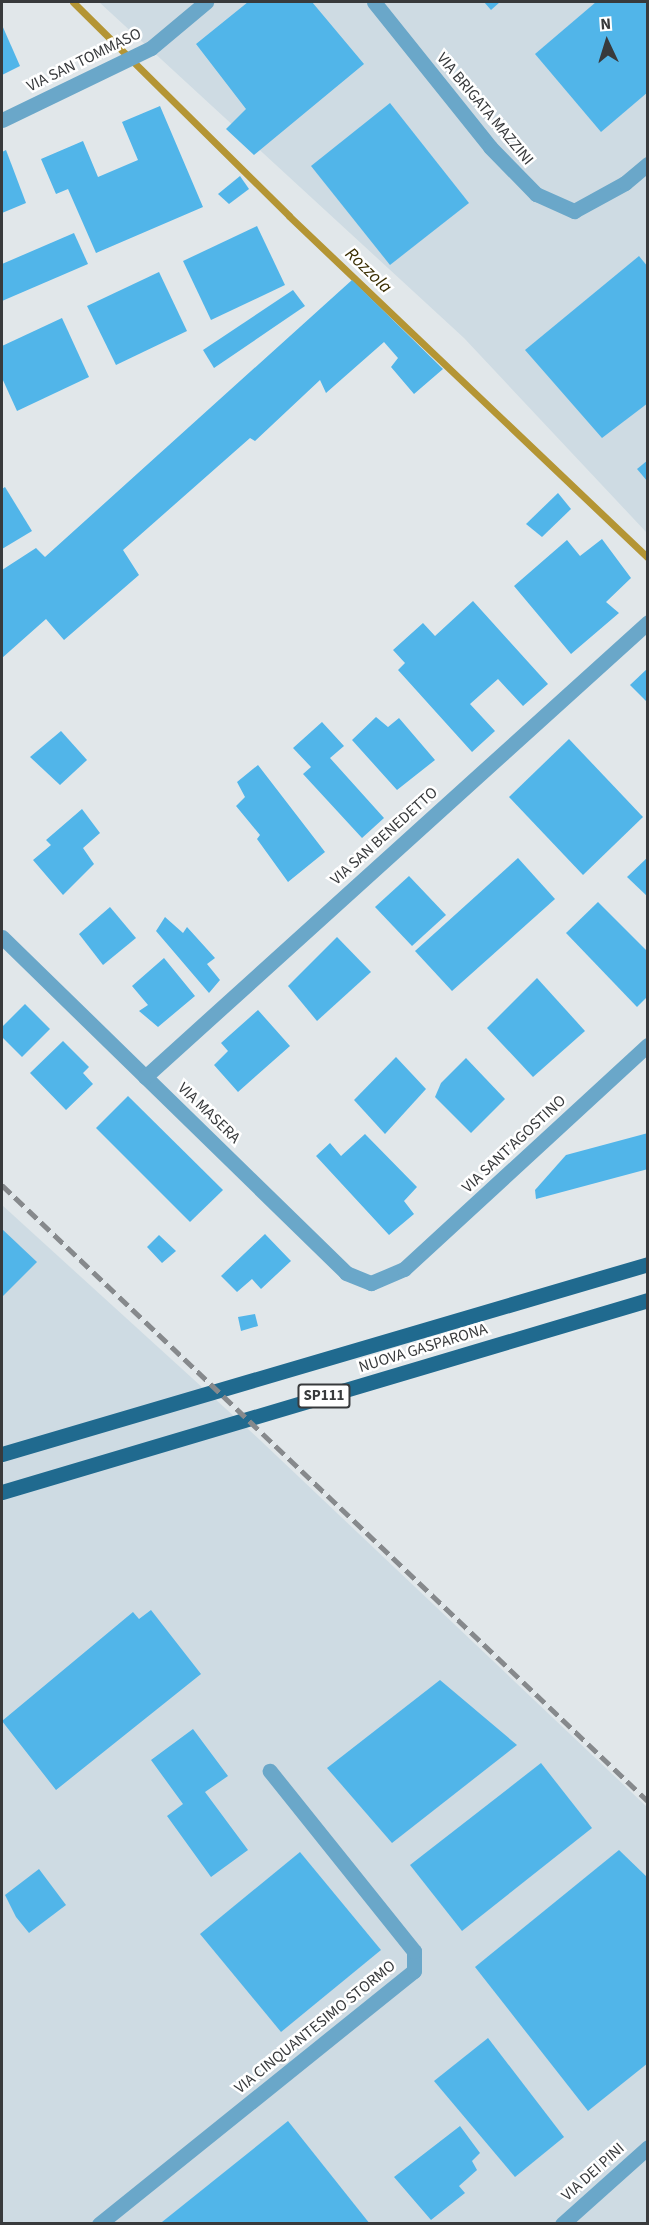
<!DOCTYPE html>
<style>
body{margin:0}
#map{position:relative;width:649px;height:2225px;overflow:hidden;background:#e1e7ea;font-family:"Source Sans 3",sans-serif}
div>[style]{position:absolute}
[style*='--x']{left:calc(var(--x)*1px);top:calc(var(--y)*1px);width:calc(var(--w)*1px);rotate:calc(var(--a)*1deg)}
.built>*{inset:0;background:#cedbe3}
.stream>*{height:7px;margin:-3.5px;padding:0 3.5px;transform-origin:3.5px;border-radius:3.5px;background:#b49534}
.building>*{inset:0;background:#51b5e9}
.minor>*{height:15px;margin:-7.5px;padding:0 7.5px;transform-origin:7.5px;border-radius:7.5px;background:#6aa7c9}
.major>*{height:15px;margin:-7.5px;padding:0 7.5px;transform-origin:7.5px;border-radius:7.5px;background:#206a8f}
.rail>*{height:4.5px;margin-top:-2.25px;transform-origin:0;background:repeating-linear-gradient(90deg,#86898c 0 12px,transparent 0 18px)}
span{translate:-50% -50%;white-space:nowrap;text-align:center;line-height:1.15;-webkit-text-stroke:5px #fff;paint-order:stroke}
.shield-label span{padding:2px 4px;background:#fff;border:2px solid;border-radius:4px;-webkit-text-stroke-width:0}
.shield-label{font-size:15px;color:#383a3c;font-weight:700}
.street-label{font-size:16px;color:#383a3c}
.water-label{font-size:18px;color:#3a2e03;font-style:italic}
.frame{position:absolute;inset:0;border:3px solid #383a3c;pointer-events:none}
.north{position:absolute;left:577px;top:12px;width:60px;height:60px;-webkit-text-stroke:4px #fff;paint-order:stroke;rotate:356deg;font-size:16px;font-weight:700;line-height:24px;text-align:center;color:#383a3c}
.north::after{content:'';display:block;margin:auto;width:21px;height:27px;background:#383a3c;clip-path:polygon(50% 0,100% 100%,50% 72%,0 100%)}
</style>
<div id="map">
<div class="built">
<i style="clip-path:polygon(99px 2px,647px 2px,647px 533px,464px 338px)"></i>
<i style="clip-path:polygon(2px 1205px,260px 1440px,647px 1807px,647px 2223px,2px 2223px)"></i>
</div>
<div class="stream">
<i style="--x:73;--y:2;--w:304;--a:44.7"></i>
<i style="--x:289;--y:216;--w:496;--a:43.6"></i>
</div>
<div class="building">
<i style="clip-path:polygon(248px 2px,312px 2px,364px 64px,254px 155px,226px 129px,246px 109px,196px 44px)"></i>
<i style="clip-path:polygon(484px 2px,500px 2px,491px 10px)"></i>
<i style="clip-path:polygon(596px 2px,648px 2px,648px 92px,601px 132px,535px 54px)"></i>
<i style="clip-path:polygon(2px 25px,20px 66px,2px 75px)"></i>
<i style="clip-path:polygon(390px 103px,469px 203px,390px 265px,311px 166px)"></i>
<i style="clip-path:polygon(160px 106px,203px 207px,96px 253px,68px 189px,56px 194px,41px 159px,83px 141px,98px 177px,138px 160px,122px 122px)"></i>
<i style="clip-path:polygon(6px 150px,26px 203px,2px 213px,2px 152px)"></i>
<i style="clip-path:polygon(240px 176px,249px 189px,229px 204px,218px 194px)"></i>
<i style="clip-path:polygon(257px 226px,285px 285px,211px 320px,183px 261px)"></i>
<i style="clip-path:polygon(74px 233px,88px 264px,2px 301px,2px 264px)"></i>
<i style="clip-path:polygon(639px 256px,648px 267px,648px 403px,602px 438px,525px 350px)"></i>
<i style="clip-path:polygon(159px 272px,187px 331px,116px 365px,87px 306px)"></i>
<i style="clip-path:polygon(352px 280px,443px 369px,414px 394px,391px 367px,398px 358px,384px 342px,326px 393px,320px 380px,255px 441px,250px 438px,123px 550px,139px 575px,64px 640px,46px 619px,2px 658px,2px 570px,36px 548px,45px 557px)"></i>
<i style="clip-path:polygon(293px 290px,305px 306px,214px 368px,203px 350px)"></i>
<i style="clip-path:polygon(62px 318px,89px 377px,17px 411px,2px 378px,2px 346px)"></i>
<i style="clip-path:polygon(648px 460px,648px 482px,637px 469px)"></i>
<i style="clip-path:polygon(5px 487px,32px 531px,2px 549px,2px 489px)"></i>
<i style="clip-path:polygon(558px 493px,571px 509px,542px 537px,526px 524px)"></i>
<i style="clip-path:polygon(602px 539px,631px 578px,606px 602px,619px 613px,571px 654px,514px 586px,567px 540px,580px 556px)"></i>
<i style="clip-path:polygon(473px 601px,548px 684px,523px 706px,498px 679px,470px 704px,495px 731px,472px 752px,398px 670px,405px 663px,393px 650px,423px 623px,435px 636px)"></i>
<i style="clip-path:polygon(648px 668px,648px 703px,630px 685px)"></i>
<i style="clip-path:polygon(376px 717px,388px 727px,399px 718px,435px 760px,397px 790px,352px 740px)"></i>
<i style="clip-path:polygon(322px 722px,344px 746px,330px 758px,384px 818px,362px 838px,303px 774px,311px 767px,293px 748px)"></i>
<i style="clip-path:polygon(61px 731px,87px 760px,60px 785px,30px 757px)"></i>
<i style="clip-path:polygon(569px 739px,643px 817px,583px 875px,509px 797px)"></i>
<i style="clip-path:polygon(258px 765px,325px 852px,288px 882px,257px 839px,260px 835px,236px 806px,245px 797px,237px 782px)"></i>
<i style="clip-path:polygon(82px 809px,100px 833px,83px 848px,94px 864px,63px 895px,33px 860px,51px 845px,46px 840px)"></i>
<i style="clip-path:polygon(648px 857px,648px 897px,627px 877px)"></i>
<i style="clip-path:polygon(518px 858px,555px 899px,452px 991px,415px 951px)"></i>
<i style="clip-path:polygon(409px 876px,446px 915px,412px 946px,375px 907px)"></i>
<i style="clip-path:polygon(598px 902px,648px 952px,648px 996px,637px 1007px,566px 933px)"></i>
<i style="clip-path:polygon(110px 907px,136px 938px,103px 965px,79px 934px)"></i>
<i style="clip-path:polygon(165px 917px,183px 933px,187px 927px,215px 958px,207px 964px,220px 980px,209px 993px,156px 931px)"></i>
<i style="clip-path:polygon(337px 937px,371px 972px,317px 1021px,288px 986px)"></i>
<i style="clip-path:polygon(164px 958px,195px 996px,158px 1027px,139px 1011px,148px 1005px,132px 986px)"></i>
<i style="clip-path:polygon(537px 978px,585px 1031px,533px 1077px,487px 1028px)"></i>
<i style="clip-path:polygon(25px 1004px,50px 1029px,22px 1057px,2px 1037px,2px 1027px)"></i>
<i style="clip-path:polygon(258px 1010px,290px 1046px,238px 1092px,214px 1065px,228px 1051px,221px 1043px)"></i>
<i style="clip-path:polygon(63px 1041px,89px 1067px,83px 1073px,93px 1084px,66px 1110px,30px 1073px)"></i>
<i style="clip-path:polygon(396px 1057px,426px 1089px,385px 1134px,354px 1100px)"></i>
<i style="clip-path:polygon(466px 1058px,505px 1099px,471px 1133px,435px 1097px,441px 1083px)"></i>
<i style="clip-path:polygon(128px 1096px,223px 1190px,190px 1222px,96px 1128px)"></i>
<i style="clip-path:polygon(648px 1133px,648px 1169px,536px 1199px,535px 1190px,566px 1155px)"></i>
<i style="clip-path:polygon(365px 1134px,417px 1187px,404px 1201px,414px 1214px,389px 1235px,316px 1156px,330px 1143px,341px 1156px)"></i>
<i style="clip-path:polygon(2px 1229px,37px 1262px,2px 1297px)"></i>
<i style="clip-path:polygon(265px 1234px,291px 1261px,261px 1289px,252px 1279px,237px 1292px,221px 1276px)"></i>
<i style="clip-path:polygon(159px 1235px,176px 1251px,162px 1263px,147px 1247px)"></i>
<i style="clip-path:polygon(255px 1314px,258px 1326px,241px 1331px,238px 1317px)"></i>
<i style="clip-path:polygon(151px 1610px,201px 1674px,56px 1790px,2px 1721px,133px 1612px,139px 1619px)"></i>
<i style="clip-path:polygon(440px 1680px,517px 1745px,392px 1843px,327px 1768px)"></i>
<i style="clip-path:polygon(193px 1729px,228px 1776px,205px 1792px,248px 1850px,211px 1877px,167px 1816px,183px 1804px,151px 1760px)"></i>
<i style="clip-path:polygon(541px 1763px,592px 1828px,462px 1931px,410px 1865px)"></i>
<i style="clip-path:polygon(619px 1850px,648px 1878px,648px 2063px,588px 2111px,475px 1967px)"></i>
<i style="clip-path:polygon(300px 1852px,381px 1950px,281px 2032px,200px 1934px)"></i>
<i style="clip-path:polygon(39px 1869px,66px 1905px,29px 1933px,16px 1917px,5px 1895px)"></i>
<i style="clip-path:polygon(488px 2038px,564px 2137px,515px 2177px,434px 2081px)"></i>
<i style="clip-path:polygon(288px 2121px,370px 2224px,163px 2224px,162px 2222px)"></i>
<i style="clip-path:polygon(460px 2126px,480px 2153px,472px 2161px,477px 2170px,459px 2186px,465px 2193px,431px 2220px,394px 2177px)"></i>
</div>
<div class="minor">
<i style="--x:374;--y:2;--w:186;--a:51.3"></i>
<i style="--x:490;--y:147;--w:66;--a:45.6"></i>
<i style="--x:536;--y:194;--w:42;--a:24.1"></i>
<i style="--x:574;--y:211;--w:58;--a:-28.8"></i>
<i style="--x:625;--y:183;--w:30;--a:-40"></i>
<i style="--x:2;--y:120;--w:165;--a:-25.8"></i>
<i style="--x:151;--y:48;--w:72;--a:-39.9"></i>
<i style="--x:2;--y:937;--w:481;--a:44.3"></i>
<i style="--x:346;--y:1273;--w:27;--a:22"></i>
<i style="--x:371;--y:1283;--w:36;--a:-23"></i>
<i style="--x:404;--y:1269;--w:331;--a:-42.6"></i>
<i style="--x:145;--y:1077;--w:678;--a:-42.13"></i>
<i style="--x:99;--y:2224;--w:404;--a:-38.8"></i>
<i style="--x:414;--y:1971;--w:20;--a:-90"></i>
<i style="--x:414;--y:1951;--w:231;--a:-128.7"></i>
<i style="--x:562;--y:2224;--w:115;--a:-41.8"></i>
</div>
<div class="major">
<i style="--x:2;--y:1454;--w:673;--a:-16.39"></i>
<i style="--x:2;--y:1492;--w:674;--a:-16.55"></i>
</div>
<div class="rail">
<i style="--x:2;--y:1185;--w:893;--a:43.64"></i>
</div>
<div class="shield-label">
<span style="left:324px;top:1396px">SP111</span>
</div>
<div class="street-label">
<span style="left:84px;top:60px;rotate:-26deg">VIA SAN TOMMASO</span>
<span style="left:485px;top:109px;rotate:50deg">VIA BRIGATA MAZZINI</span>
<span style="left:384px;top:836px;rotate:-42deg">VIA SAN BENEDETTO</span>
<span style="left:209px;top:1113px;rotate:44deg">VIA MASERA</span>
<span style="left:514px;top:1144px;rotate:-43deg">VIA SANT'AGOSTINO</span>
<span style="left:423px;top:1348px;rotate:-17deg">NUOVA GASPARONA</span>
<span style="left:315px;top:2027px;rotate:-39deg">VIA CINQUANTESIMO STORMO</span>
<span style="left:593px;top:2172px;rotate:-42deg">VIA DEI PINI</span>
</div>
<div class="water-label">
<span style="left:368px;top:271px;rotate:44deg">Rozzola</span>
</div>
<div class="frame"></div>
<div class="north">N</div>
</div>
